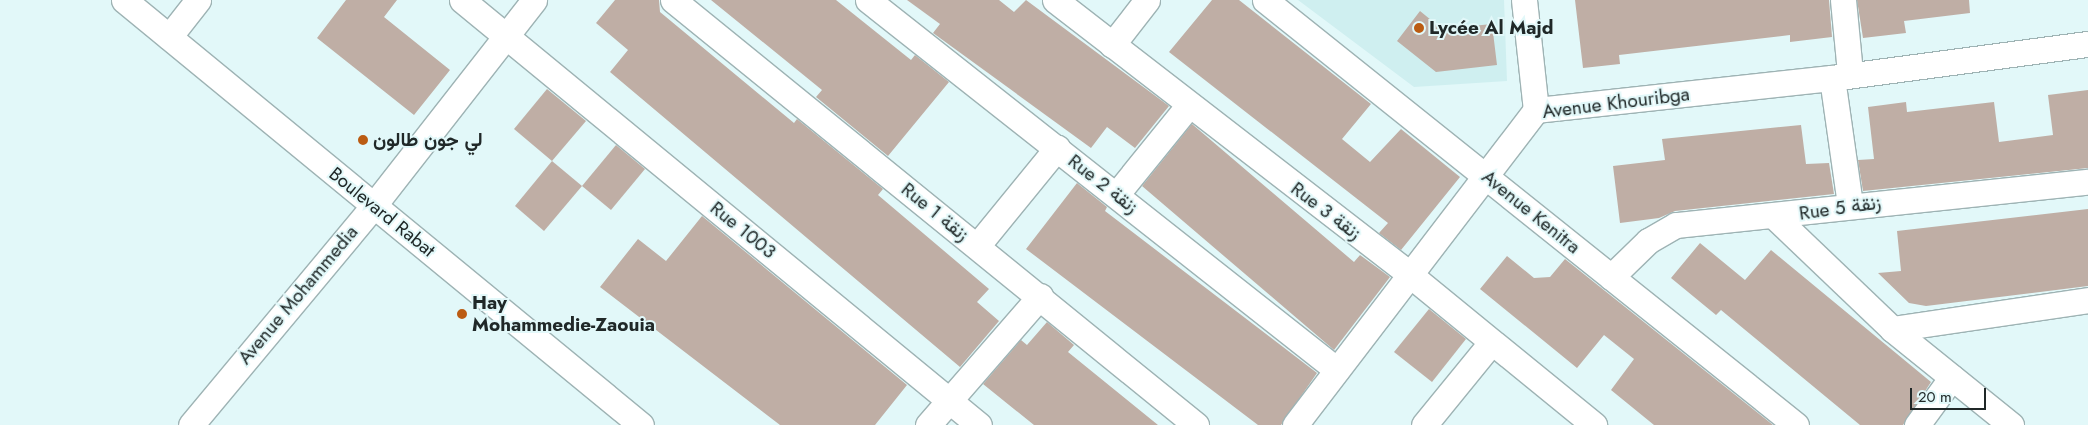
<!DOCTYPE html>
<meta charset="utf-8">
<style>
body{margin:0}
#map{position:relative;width:2088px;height:425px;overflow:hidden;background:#e2f8f9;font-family:Jost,Vazirmatn,sans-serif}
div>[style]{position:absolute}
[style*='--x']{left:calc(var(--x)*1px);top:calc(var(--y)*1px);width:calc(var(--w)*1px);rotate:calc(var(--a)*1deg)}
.built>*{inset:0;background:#cfeff0}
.building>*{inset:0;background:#bfaea5}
.roads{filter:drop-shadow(1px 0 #9eb3b4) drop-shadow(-1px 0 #9eb3b4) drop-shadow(0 1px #9eb3b4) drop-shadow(0 -1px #9eb3b4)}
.street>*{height:25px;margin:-12.5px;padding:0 12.5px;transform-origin:12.5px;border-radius:12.5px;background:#fff}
.dots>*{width:14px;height:14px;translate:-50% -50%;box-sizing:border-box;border:2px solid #e2f8f9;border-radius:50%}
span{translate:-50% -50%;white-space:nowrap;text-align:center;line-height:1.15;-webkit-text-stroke:4px #e2f8f9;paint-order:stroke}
.poi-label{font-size:19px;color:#202828;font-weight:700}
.left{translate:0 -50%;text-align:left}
.street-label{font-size:19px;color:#202828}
.scale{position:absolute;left:1910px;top:388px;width:76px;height:22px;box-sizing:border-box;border:2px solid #202828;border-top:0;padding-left:6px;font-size:15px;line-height:18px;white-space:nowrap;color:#202828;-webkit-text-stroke:4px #e2f8f9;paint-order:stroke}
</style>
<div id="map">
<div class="built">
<i style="clip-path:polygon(1298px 0,1504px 0,1507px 81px,1414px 87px)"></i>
</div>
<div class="building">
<i style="clip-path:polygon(346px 0,397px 0,384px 17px,450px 70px,414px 115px,317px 38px)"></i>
<i style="clip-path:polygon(615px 0,659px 0,660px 12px,794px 123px,797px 119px,883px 189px,878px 195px,989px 289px,977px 302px,999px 321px,960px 367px,610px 72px,628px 50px,596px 23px)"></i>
<i style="clip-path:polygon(711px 0,836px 0,911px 60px,915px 55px,949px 82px,888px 156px,816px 97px,822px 90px)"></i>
<i style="clip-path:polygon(907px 0,999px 0,1014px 12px,1026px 0,1169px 106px,1135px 148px,1107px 127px,1091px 148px,933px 33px,940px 24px)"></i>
<i style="clip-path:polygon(1212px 0,1239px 0,1371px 104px,1342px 139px,1370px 162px,1401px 129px,1460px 177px,1401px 250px,1379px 233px,1388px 223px,1169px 52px)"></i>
<i style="clip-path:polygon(1575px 0,1829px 0,1832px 37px,1790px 42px,1790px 35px,1619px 55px,1620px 64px,1583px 68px)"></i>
<i style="clip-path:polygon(1857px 0,1969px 0,1970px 13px,1904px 21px,1906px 33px,1863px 38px)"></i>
<i style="clip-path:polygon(1420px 11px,1442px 29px,1492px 24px,1497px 65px,1436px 72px,1397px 41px)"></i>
<i style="clip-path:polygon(547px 89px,586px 121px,552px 161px,514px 129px)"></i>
<i style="clip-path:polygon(2088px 90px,2088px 168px,1863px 191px,1858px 160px,1874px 159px,1868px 107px,1906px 102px,1907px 112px,1994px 102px,1999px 142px,2053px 135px,2048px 95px)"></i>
<i style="clip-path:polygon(1192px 124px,1354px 262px,1360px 255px,1390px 277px,1334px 350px,1142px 186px)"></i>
<i style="clip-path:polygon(1801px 125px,1806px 164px,1829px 163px,1834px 194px,1675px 211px,1659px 218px,1620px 223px,1613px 166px,1665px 160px,1662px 139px)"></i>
<i style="clip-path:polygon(616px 145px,645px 169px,611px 210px,582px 186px)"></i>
<i style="clip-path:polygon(552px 161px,582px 186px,544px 231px,515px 206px)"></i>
<i style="clip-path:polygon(1077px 183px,1107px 207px,1105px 211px,1317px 373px,1281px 425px,1258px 425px,1026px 249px)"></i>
<i style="clip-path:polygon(2088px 209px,2088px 286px,1926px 306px,1909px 303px,1878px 273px,1901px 271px,1897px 231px)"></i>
<i style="clip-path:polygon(702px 216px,907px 385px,875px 425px,780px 425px,600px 287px,638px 239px,666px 261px)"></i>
<i style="clip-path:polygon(1700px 243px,1745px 280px,1771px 250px,1931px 382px,1903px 425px,1860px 425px,1721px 310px,1716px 315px,1671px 278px)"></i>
<i style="clip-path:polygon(1507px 256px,1534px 278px,1550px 277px,1565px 259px,1773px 425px,1654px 425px,1611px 390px,1634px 359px,1604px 335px,1577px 368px,1480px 289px)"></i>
<i style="clip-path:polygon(1429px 309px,1466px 339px,1432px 382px,1394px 352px)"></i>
<i style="clip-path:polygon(1047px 322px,1074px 345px,1068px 352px,1158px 425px,1034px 425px,983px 384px,1021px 340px,1027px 345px)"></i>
</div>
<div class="roads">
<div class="street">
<i style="--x:124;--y:0;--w:669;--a:39.42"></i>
<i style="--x:462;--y:0;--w:669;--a:39.42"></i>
<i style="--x:673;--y:0;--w:674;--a:39.1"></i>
<i style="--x:868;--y:0;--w:597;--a:38.27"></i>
<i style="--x:1055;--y:0;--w:448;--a:37.7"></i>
<i style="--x:1409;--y:274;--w:239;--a:39.2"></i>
<i style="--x:1265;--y:0;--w:680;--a:38.67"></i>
<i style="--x:1524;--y:0;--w:111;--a:83.8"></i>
<i style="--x:1843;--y:0;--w:73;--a:84.5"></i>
<i style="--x:169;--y:37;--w:47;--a:-51.9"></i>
<i style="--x:1112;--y:45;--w:57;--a:-52.1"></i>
<i style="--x:1832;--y:78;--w:128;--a:81.9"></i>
<i style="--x:1116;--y:195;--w:114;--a:-51"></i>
<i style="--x:1775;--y:217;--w:162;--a:43.7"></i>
<i style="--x:1892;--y:329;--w:153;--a:38.9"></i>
<i style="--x:977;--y:246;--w:127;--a:-50.8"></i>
<i style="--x:1611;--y:277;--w:52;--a:-44.2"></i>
<i style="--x:1648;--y:241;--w:32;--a:-30"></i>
<i style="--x:1676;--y:225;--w:414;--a:-6"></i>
<i style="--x:1892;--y:329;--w:198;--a:-8.4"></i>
<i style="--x:191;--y:425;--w:286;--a:-50.2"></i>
<i style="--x:374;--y:205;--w:260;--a:-52"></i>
<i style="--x:928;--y:425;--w:171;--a:-49"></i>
<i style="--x:1295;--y:425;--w:397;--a:-52.6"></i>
<i style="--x:1536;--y:110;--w:298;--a:-6.2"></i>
<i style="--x:1832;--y:78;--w:258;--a:-7.6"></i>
<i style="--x:1424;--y:425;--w:104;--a:-50.8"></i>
<i style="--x:1917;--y:425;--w:59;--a:-53.9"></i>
</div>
</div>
<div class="dots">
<i style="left:1419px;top:28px;background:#bb5c13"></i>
<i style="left:363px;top:140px;background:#bb5c13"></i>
<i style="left:462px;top:314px;background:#bb5c13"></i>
</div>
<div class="poi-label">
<span class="left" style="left:1429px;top:28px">Lycée Al Majd</span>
<span class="left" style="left:373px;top:140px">لي جون طالون</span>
<span class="left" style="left:472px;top:314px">Hay<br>Mohammedie-Zaouia</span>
</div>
<div class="street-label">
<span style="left:1616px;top:103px;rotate:-7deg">Avenue Khouribga</span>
<span style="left:1103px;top:184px;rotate:38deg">Rue 2 زنقة</span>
<span style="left:1840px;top:208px;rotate:-8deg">Rue 5 زنقة</span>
<span style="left:1326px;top:211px;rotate:37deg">Rue 3 زنقة</span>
<span style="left:382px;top:212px;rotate:39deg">Boulevard Rabat</span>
<span style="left:935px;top:212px;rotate:39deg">Rue 1 زنقة</span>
<span style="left:1531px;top:212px;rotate:39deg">Avenue Kenitra</span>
<span style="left:743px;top:230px;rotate:39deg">Rue 1003</span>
<span style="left:298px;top:295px;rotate:-50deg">Avenue Mohammedia</span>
</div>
<div class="scale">20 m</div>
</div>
